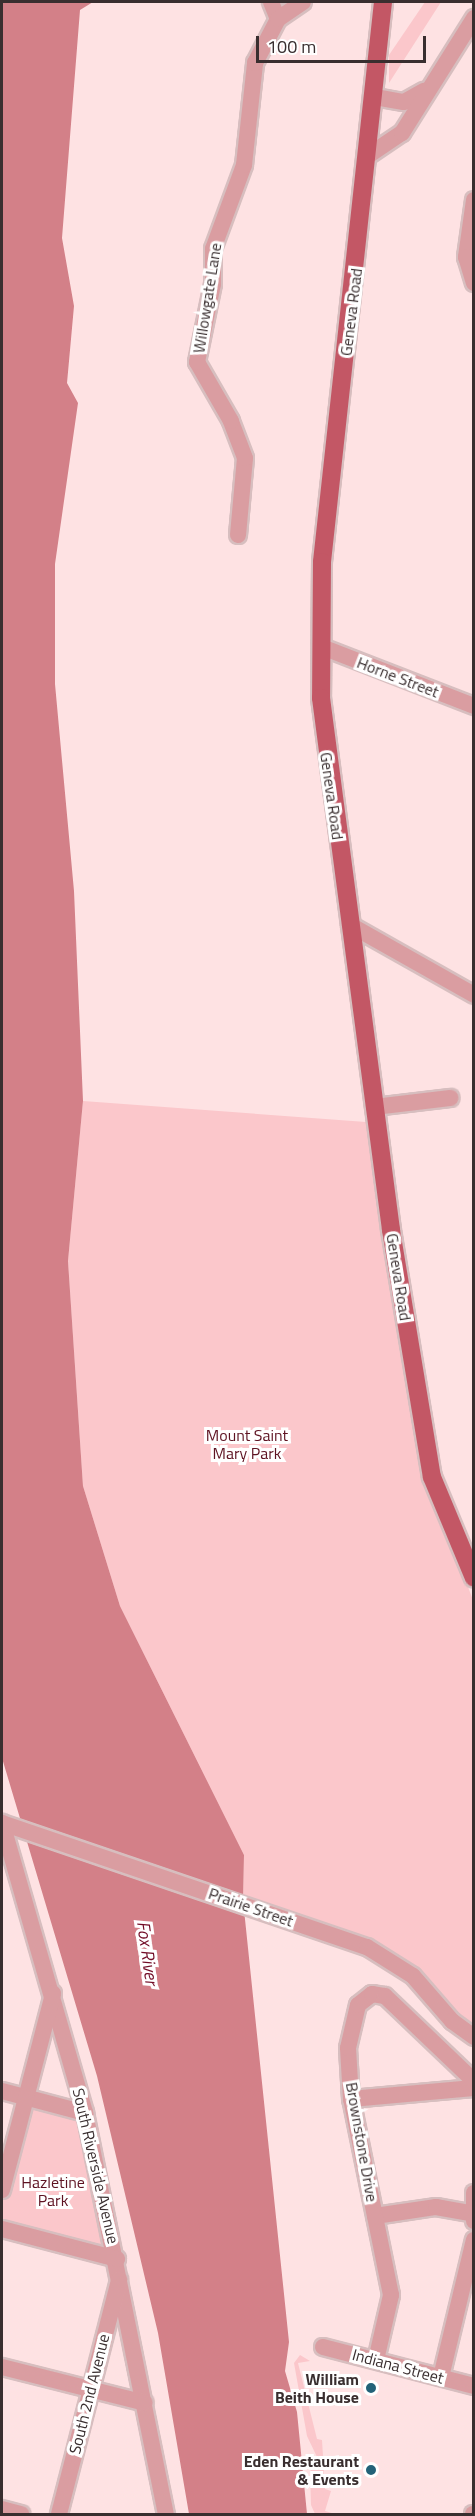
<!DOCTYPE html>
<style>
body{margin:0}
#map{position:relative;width:475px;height:2516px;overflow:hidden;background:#fee2e3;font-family:"Titillium Web",sans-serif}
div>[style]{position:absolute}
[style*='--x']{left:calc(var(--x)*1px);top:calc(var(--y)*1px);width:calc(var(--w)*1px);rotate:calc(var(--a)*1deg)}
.green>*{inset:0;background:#fbc7cb}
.water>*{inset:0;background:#d38088}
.roads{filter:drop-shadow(2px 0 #d7bebf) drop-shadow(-2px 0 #d7bebf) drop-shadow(0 2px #d7bebf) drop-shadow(0 -2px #d7bebf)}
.minor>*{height:16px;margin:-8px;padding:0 8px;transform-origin:8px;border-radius:8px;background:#da9da1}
.major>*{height:18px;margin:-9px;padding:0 9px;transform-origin:9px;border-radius:9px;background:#c35765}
.dots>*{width:16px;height:16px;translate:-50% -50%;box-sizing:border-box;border:3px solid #fff;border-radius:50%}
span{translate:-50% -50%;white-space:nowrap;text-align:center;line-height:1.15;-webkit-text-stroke:6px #fff;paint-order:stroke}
.street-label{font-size:16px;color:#392e2f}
.park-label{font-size:16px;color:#5e1322}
.poi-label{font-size:16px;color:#392e2f;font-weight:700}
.right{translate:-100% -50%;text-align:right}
.water-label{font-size:18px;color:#720d27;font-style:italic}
.frame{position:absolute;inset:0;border:3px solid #392e2f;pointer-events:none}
.scale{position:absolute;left:256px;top:36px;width:170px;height:27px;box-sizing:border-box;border:3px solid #392e2f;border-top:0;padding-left:8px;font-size:18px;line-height:21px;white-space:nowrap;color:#392e2f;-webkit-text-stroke:4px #fff;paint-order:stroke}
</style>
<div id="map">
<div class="green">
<i style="clip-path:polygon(425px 2px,441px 2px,389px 83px,389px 55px)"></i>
<i style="clip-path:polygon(83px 1101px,366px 1122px,414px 1430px,428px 1483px,473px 1600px,473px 2031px,417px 1973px,243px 1900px,244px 1855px,120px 1606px,83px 1486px,68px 1261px)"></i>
<i style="clip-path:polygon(28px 2102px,85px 2116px,112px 2254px,2px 2227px,2px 2200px)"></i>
<i style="clip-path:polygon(300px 2355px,310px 2361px,298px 2363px,317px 2439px,322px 2440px,325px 2489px,331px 2491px,325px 2511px,335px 2514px,315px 2514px,311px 2505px,310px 2472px,317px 2457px,307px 2436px,294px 2363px)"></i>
</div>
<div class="water">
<i style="clip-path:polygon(2px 2px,93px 2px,80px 10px,62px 238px,74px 306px,67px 383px,78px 403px,55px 564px,55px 684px,74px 891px,83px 1101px,68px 1261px,83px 1486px,120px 1606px,244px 1855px,243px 1900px,289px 2342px,285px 2371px,297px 2412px,307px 2514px,189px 2514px,158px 2333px,97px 2076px,2px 1758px)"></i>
</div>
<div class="roads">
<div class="minor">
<i style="--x:271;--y:2;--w:18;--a:68"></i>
<i style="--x:375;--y:97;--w:29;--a:10"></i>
<i style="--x:404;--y:102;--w:23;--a:-29"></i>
<i style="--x:369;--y:155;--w:40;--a:-34"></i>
<i style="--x:402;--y:133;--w:136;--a:-57.9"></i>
<i style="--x:474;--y:200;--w:58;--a:98"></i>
<i style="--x:466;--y:257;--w:27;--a:73"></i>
<i style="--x:238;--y:535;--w:77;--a:-84.8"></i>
<i style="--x:245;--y:458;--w:40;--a:-111"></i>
<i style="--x:231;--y:421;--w:68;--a:-120"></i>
<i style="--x:197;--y:362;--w:80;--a:-78.4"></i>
<i style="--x:213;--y:284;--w:35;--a:-90"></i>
<i style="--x:213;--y:249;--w:90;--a:-69.7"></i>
<i style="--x:244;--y:165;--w:103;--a:-83.8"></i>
<i style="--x:255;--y:63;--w:50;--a:-62.4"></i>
<i style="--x:278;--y:19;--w:30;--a:-34"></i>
<i style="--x:322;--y:647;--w:163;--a:21.2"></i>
<i style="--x:350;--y:925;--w:142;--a:29.4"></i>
<i style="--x:374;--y:1107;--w:77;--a:-6.8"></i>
<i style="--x:2;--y:1823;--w:302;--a:74"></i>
<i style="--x:85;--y:2113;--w:409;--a:78.6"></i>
<i style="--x:2;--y:1823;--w:385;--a:18.8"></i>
<i style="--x:367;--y:1947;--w:54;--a:32.2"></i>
<i style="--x:413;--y:1976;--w:60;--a:49.1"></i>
<i style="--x:452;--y:2021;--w:27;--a:36"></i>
<i style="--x:2;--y:2091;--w:86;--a:14.8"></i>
<i style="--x:351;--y:2099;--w:123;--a:-5.1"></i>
<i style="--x:2;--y:2190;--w:203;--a:-75.4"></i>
<i style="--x:474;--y:2193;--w:28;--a:90"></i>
<i style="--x:375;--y:2216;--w:62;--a:-8.4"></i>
<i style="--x:436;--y:2207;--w:39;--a:10"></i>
<i style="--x:2;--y:2229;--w:119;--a:14.6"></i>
<i style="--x:323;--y:2347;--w:156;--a:14.5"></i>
<i style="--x:376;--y:2360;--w:67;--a:-77"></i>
<i style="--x:391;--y:2295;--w:200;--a:-101.5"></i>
<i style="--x:351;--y:2099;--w:51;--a:-93.4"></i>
<i style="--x:348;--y:2048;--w:44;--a:-76.9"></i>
<i style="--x:358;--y:2005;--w:18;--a:-38"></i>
<i style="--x:372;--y:1994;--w:13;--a:9"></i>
<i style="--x:385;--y:1996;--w:123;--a:43.7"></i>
<i style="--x:2;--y:2367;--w:147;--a:14.1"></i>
<i style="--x:441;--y:2377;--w:141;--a:-76.5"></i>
<i style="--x:2;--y:2509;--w:20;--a:15"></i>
<i style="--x:59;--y:2514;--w:242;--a:-75.6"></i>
<i style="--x:473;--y:2514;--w:1;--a:0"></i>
</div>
<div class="major">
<i style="--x:383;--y:2;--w:563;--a:96.22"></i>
<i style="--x:322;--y:562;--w:136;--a:90.4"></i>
<i style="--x:321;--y:698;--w:537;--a:82.5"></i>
<i style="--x:391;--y:1230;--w:250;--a:80.6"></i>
<i style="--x:432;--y:1477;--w:109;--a:67.4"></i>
</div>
</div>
<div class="dots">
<i style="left:371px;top:2388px;background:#236278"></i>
<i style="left:371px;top:2470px;background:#236278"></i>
</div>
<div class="street-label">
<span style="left:207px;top:298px;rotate:-81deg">Willowgate Lane</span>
<span style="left:351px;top:312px;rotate:-83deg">Geneva Road</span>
<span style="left:398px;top:677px;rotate:21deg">Horne Street</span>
<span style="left:332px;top:796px;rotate:82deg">Geneva Road</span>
<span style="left:399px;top:1277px;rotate:81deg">Geneva Road</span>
<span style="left:251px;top:1907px;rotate:19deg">Prairie Street</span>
<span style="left:362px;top:2142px;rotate:80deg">Brownstone Drive</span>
<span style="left:96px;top:2166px;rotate:77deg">South Riverside Avenue</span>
<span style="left:398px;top:2366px;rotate:15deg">Indiana Street</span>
<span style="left:89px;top:2394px;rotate:-76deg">South 2nd Avenue</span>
</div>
<div class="park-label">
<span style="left:247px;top:1444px">Mount Saint<br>Mary Park</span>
<span style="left:53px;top:2191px">Hazletine<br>Park</span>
</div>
<div class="poi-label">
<span class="right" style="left:359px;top:2388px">William<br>Beith House</span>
<span class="right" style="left:359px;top:2470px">Eden Restaurant<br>&amp; Events</span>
</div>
<div class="water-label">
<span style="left:147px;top:1953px;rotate:82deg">Fox River</span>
</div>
<div class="frame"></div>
<div class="scale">100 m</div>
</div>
